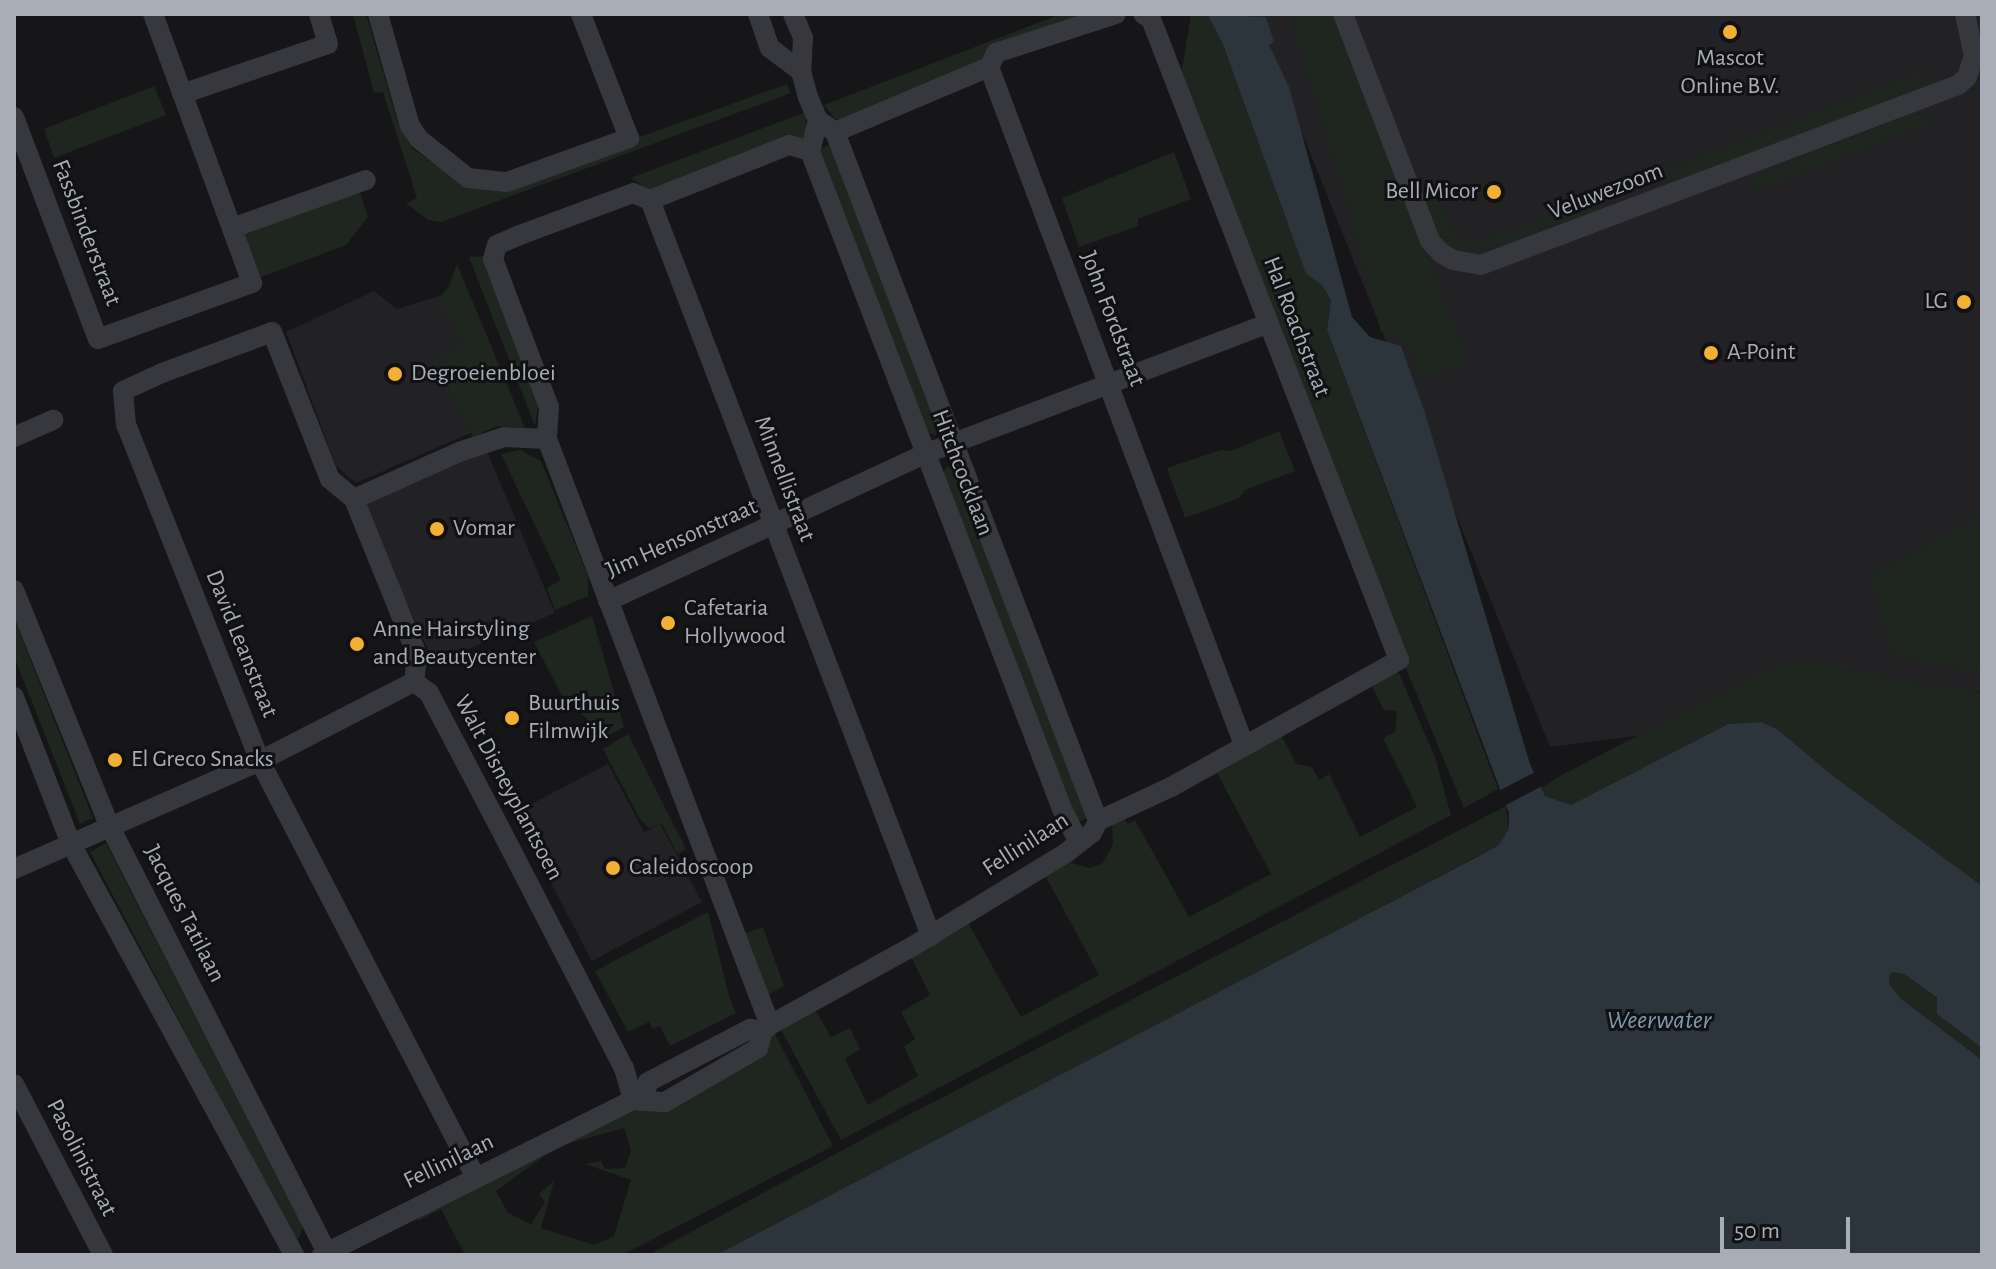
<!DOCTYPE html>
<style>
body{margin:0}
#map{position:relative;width:1996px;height:1269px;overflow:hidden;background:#161618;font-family:"Alegreya Sans",sans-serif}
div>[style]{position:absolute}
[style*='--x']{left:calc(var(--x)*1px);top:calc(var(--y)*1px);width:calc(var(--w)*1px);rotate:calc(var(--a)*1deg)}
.built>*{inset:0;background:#222225}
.green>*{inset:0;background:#1e261f}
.water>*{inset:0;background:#2c353c}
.pier>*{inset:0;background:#161618}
.minor>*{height:20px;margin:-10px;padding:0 10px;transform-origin:10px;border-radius:10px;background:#37383d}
.dots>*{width:22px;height:22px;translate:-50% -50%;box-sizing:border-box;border:4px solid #111113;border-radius:50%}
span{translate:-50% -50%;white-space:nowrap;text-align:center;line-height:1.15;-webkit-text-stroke:6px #111113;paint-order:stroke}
.poi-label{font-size:24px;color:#a8adb8}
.right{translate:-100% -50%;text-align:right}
.left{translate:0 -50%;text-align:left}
.street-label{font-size:24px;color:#a8adb8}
.water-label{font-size:26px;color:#7f9bb3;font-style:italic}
.frame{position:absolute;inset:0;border:16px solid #a8adb8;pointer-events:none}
.scale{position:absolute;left:1720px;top:1217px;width:130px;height:36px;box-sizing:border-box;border:4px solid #a8adb8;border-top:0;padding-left:10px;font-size:24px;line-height:28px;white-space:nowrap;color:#a8adb8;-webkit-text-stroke:6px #111113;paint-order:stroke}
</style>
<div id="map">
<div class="built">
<i style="clip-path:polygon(1254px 14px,1982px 14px,1982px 691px,1550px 747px)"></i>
<i style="clip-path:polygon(374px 291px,397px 309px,442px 295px,511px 415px,356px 483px,336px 466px,286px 332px)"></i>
<i style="clip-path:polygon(486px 449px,555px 613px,434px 663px,362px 504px)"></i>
<i style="clip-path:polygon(608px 764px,644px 832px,660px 824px,702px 902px,592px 961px,514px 813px)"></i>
</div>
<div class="green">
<i style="clip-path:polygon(353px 14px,366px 14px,398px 123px,412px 148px,452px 177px,499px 188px,787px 84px,791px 93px,441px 222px,428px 220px,406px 203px,417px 198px,383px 92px,374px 93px)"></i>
<i style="clip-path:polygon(1061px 14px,1102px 14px,842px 121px,835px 119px,824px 105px)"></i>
<i style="clip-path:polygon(1191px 14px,1207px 14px,1222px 42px,1306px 274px,1322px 285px,1331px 300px,1327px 330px,1498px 789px,1464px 808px,1405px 666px,1180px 82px)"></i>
<i style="clip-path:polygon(1289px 14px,1331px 14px,1469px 363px,1419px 379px,1409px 344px,1381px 332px,1347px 201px)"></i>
<i style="clip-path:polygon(1922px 72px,1925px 77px,1922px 89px,1679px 182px,1666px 170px)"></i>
<i style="clip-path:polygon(154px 86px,166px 115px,54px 158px,44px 129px)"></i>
<i style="clip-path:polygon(806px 112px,806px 141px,790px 137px,649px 190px,631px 178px)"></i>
<i style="clip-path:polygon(1910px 114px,1926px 117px,1931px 123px,1756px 191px,1752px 178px)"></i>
<i style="clip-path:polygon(831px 144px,939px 426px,936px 435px,927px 433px,820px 149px)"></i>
<i style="clip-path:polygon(1174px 152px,1191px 199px,1138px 219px,1138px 226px,1079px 247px,1062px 198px)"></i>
<i style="clip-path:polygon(1431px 187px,1456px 237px,1475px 243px,1604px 197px,1598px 211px,1465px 255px,1445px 244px,1451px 236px,1440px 238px,1421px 191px)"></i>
<i style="clip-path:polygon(359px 190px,368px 217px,346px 245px,259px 278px,241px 232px)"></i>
<i style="clip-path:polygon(488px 256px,538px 406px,535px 426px,469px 257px)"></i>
<i style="clip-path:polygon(457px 264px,525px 428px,497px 426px,473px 437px,433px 360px,462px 344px,438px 300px,449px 286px)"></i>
<i style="clip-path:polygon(1279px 431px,1295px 471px,1245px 490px,1239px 498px,1185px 518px,1167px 468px,1221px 450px,1231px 451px)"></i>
<i style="clip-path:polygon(520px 450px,541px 461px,588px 576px,588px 596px,555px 610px,547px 588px,561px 580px,501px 454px)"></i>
<i style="clip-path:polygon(947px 467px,956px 467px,1087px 818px,1082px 821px,1077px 821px,942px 473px)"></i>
<i style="clip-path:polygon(1982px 514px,1982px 673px,1893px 657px,1870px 577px)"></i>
<i style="clip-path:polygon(592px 616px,624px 727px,594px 744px,583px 725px,588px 720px,561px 694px,534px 642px)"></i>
<i style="clip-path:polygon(14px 618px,93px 818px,80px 824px,14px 656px)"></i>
<i style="clip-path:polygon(1798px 661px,1819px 661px,1907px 682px,1982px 693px,1982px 886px,1832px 775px,1777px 729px,1761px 722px,1728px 724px,1571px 805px,1545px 796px,1541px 788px,1560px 776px,1763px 671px)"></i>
<i style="clip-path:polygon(1397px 669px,1435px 757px,1451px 815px,841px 1140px,780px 1028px,816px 1011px,831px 1037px,850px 1028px,860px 1049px,845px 1059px,868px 1105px,918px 1076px,904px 1047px,915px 1039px,901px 1012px,930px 995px,910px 955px,967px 921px,1021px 1017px,1099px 975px,1045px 875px,1065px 861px,1090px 868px,1103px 863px,1113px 844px,1112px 825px,1124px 819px,1128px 824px,1135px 820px,1189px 917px,1271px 874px,1216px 771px,1280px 733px,1296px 764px,1312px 767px,1319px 780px,1329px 774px,1360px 837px,1417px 807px,1383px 738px,1395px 732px,1397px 711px,1384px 710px,1371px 684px)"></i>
<i style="clip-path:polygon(628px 734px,686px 849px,677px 854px,662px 824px,649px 828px,640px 819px,603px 749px)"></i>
<i style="clip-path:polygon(1506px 806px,1509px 828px,1499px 845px,1208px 998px,716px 1255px,648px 1255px,893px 1123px)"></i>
<i style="clip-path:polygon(106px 843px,303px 1227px,299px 1238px,295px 1240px,90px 852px)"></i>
<i style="clip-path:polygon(708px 912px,729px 996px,736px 1013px,670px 1046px,660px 1026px,653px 1029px,649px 1022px,628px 1032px,595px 971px)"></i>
<i style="clip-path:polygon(763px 927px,784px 986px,766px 996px,743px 934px)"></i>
<i style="clip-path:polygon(1893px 972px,1904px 974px,1937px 999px,1937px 1014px,1982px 1048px,1982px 1060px,1900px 998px,1890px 985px,1889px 976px)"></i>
<i style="clip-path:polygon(774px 1032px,833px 1146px,622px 1255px,465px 1255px,441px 1209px,418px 1221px,414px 1212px,541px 1151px,543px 1157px,496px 1191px,508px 1213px,531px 1224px,545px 1202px,539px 1194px,554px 1181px,541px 1228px,594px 1245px,614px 1236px,631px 1180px,585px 1164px,601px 1161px,605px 1169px,625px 1168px,631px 1150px,624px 1128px,563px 1145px,608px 1117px,644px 1107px)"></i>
</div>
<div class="water">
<i style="clip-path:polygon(1207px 14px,1266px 17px,1274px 42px,1269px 45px,1289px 87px,1352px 317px,1370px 337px,1401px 346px,1425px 413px,1530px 764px,1545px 796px,1571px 805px,1728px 724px,1761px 722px,1777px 729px,1832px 775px,1982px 886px,1982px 1048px,1937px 1014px,1937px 998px,1904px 974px,1893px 972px,1889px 976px,1890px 985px,1900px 998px,1982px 1060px,1982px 1255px,716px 1255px,1477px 857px,1499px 845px,1509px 828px,1509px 813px,1327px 330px,1331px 300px,1322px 285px,1306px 274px,1222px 42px)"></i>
</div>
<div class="pier">
<i style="clip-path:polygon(1537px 771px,1544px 785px,1502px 807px,1495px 793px)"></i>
</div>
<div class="minor">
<i style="--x:378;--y:14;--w:116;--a:74.1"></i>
<i style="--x:410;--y:126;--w:16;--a:55"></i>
<i style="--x:419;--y:139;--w:63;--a:38.5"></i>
<i style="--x:468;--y:178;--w:39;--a:6"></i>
<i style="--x:507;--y:182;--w:130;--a:-19.8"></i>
<i style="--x:629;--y:138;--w:133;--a:-111.2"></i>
<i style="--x:758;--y:14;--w:36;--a:71"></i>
<i style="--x:770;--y:48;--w:39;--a:37"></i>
<i style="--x:793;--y:14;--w:26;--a:67"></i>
<i style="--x:803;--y:38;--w:33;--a:93"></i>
<i style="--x:801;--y:71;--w:27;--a:75"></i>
<i style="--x:808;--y:97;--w:25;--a:67"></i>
<i style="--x:818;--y:120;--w:21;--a:35"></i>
<i style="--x:835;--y:132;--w:737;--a:69.11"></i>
<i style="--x:1343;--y:14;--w:243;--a:69"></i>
<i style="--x:1430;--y:241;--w:16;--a:47"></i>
<i style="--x:1441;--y:253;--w:14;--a:30"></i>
<i style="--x:1453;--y:260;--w:28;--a:10"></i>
<i style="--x:1481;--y:265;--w:510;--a:-20.67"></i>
<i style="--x:1958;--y:85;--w:12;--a:-42"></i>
<i style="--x:1967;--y:77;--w:22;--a:-72"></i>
<i style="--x:1974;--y:56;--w:43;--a:-102.1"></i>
<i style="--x:989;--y:67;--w:16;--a:-63"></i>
<i style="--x:996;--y:53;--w:126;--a:-18"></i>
<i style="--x:182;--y:94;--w:154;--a:-18.9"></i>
<i style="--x:328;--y:44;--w:31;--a:-107"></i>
<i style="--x:14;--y:117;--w:237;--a:69.3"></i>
<i style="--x:98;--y:339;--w:164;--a:-20"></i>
<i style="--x:252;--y:283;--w:287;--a:-110.2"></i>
<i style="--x:818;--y:120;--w:32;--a:104"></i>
<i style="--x:810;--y:151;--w:705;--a:69.04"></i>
<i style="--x:1062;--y:809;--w:38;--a:63"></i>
<i style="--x:835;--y:132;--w:167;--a:-22.9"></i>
<i style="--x:989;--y:67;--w:724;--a:69.39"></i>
<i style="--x:810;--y:151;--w:22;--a:-164"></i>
<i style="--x:789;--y:145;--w:149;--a:158.4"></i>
<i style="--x:650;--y:200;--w:788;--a:69.1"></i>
<i style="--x:650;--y:200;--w:18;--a:-158"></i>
<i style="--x:633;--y:193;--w:121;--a:159.6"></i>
<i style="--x:520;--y:235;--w:25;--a:157"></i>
<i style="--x:497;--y:245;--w:15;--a:106"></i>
<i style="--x:493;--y:259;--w:158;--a:69.3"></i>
<i style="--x:549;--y:407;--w:32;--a:94"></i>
<i style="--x:547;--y:439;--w:627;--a:69.17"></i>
<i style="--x:232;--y:228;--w:142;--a:-19.7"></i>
<i style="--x:14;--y:437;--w:43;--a:-23.6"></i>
<i style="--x:354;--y:499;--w:115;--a:-24.1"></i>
<i style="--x:459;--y:452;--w:47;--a:-18.4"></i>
<i style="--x:504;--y:437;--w:43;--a:2.7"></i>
<i style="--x:14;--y:590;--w:253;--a:68"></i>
<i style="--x:109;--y:825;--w:479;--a:63"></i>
<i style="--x:608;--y:601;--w:352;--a:-24.9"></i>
<i style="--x:927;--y:453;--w:364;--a:-20.8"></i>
<i style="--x:14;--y:697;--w:158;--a:68.8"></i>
<i style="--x:71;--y:844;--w:468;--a:61.5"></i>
<i style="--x:14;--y:869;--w:269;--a:-23.7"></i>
<i style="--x:260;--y:761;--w:173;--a:-27.2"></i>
<i style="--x:14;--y:1084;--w:193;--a:62.5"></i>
<i style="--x:644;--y:1099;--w:17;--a:-77"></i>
<i style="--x:648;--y:1082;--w:115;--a:-27.5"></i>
<i style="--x:750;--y:1029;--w:13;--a:9"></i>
<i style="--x:476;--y:1178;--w:470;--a:-117.4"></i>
<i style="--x:260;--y:761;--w:362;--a:-111.7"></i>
<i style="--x:126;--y:425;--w:34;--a:-95"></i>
<i style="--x:123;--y:391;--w:43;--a:-24.8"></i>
<i style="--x:162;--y:373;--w:117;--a:-20.4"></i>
<i style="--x:272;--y:332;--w:158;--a:68.5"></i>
<i style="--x:330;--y:479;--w:31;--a:40"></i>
<i style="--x:354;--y:499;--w:168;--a:68"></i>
<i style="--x:417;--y:655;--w:27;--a:96"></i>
<i style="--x:414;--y:682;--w:19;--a:36"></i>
<i style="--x:429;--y:693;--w:161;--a:62.3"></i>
<i style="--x:504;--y:836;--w:261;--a:62.7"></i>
<i style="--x:624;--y:1068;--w:33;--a:74"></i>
<i style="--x:322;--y:1255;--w:347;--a:-26.5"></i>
<i style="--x:633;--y:1100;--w:32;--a:4"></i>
<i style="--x:665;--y:1102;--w:108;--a:-30.1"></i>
<i style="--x:758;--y:1048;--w:18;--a:-74"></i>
<i style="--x:763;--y:1031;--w:9;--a:-41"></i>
<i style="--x:770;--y:1025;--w:163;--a:-28.9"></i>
<i style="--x:913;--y:946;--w:179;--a:-31.3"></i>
<i style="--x:1066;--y:853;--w:33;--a:-38"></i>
<i style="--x:1092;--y:833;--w:13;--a:-63"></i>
<i style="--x:1098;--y:821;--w:81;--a:-25"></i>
<i style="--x:1171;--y:787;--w:261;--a:-29.1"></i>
<i style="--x:1399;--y:660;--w:687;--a:-111.15"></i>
<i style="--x:1151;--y:19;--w:9;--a:-148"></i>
</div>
<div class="dots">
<i style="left:1730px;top:32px;background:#f2b134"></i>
<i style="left:1494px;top:192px;background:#f2b134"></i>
<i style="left:1964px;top:302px;background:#f2b134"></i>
<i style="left:1711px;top:353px;background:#f2b134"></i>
<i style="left:395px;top:374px;background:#f2b134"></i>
<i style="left:437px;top:529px;background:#f2b134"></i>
<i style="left:668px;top:623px;background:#f2b134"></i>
<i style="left:357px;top:644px;background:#f2b134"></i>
<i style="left:512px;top:718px;background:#f2b134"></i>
<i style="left:115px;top:760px;background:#f2b134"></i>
<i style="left:613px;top:868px;background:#f2b134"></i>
</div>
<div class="poi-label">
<span style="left:1730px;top:73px">Mascot<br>Online B.V.</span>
<span class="right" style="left:1478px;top:192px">Bell Micor</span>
<span class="right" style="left:1948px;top:302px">LG</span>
<span class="left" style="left:1727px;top:353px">A-Point</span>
<span class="left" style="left:411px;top:374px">Degroeienbloei</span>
<span class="left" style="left:453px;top:529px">Vomar</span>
<span class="left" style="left:684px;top:623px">Cafetaria<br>Hollywood</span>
<span class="left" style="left:373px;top:644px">Anne Hairstyling<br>and Beautycenter</span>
<span class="left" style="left:528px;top:718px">Buurthuis<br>Filmwijk</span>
<span class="left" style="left:131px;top:760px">El Greco Snacks</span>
<span class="left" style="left:629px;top:868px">Caleidoscoop</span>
</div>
<div class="street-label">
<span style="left:1606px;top:192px;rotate:-21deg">Veluwezoom</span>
<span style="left:86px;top:233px;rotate:69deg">Fassbinderstraat</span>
<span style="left:1112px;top:319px;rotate:69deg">John Fordstraat</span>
<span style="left:1296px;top:327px;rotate:69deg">Hal Roachstraat</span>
<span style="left:962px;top:473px;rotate:69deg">Hitchcocklaan</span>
<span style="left:784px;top:479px;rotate:69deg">Minnellistraat</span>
<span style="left:682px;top:539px;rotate:-24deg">Jim Hensonstraat</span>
<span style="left:241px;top:644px;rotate:68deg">David Leanstraat</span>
<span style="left:508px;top:788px;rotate:62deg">Walt Disneyplantsoen</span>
<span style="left:1026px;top:845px;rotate:-33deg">Fellinilaan</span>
<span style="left:184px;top:914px;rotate:63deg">Jacques Tatilaan</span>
<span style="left:81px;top:1158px;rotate:63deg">Pasolinistraat</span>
<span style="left:449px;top:1162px;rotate:-26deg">Fellinilaan</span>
</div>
<div class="water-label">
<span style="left:1659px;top:1021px">Weerwater</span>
</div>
<div class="frame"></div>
<div class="scale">50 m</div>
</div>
